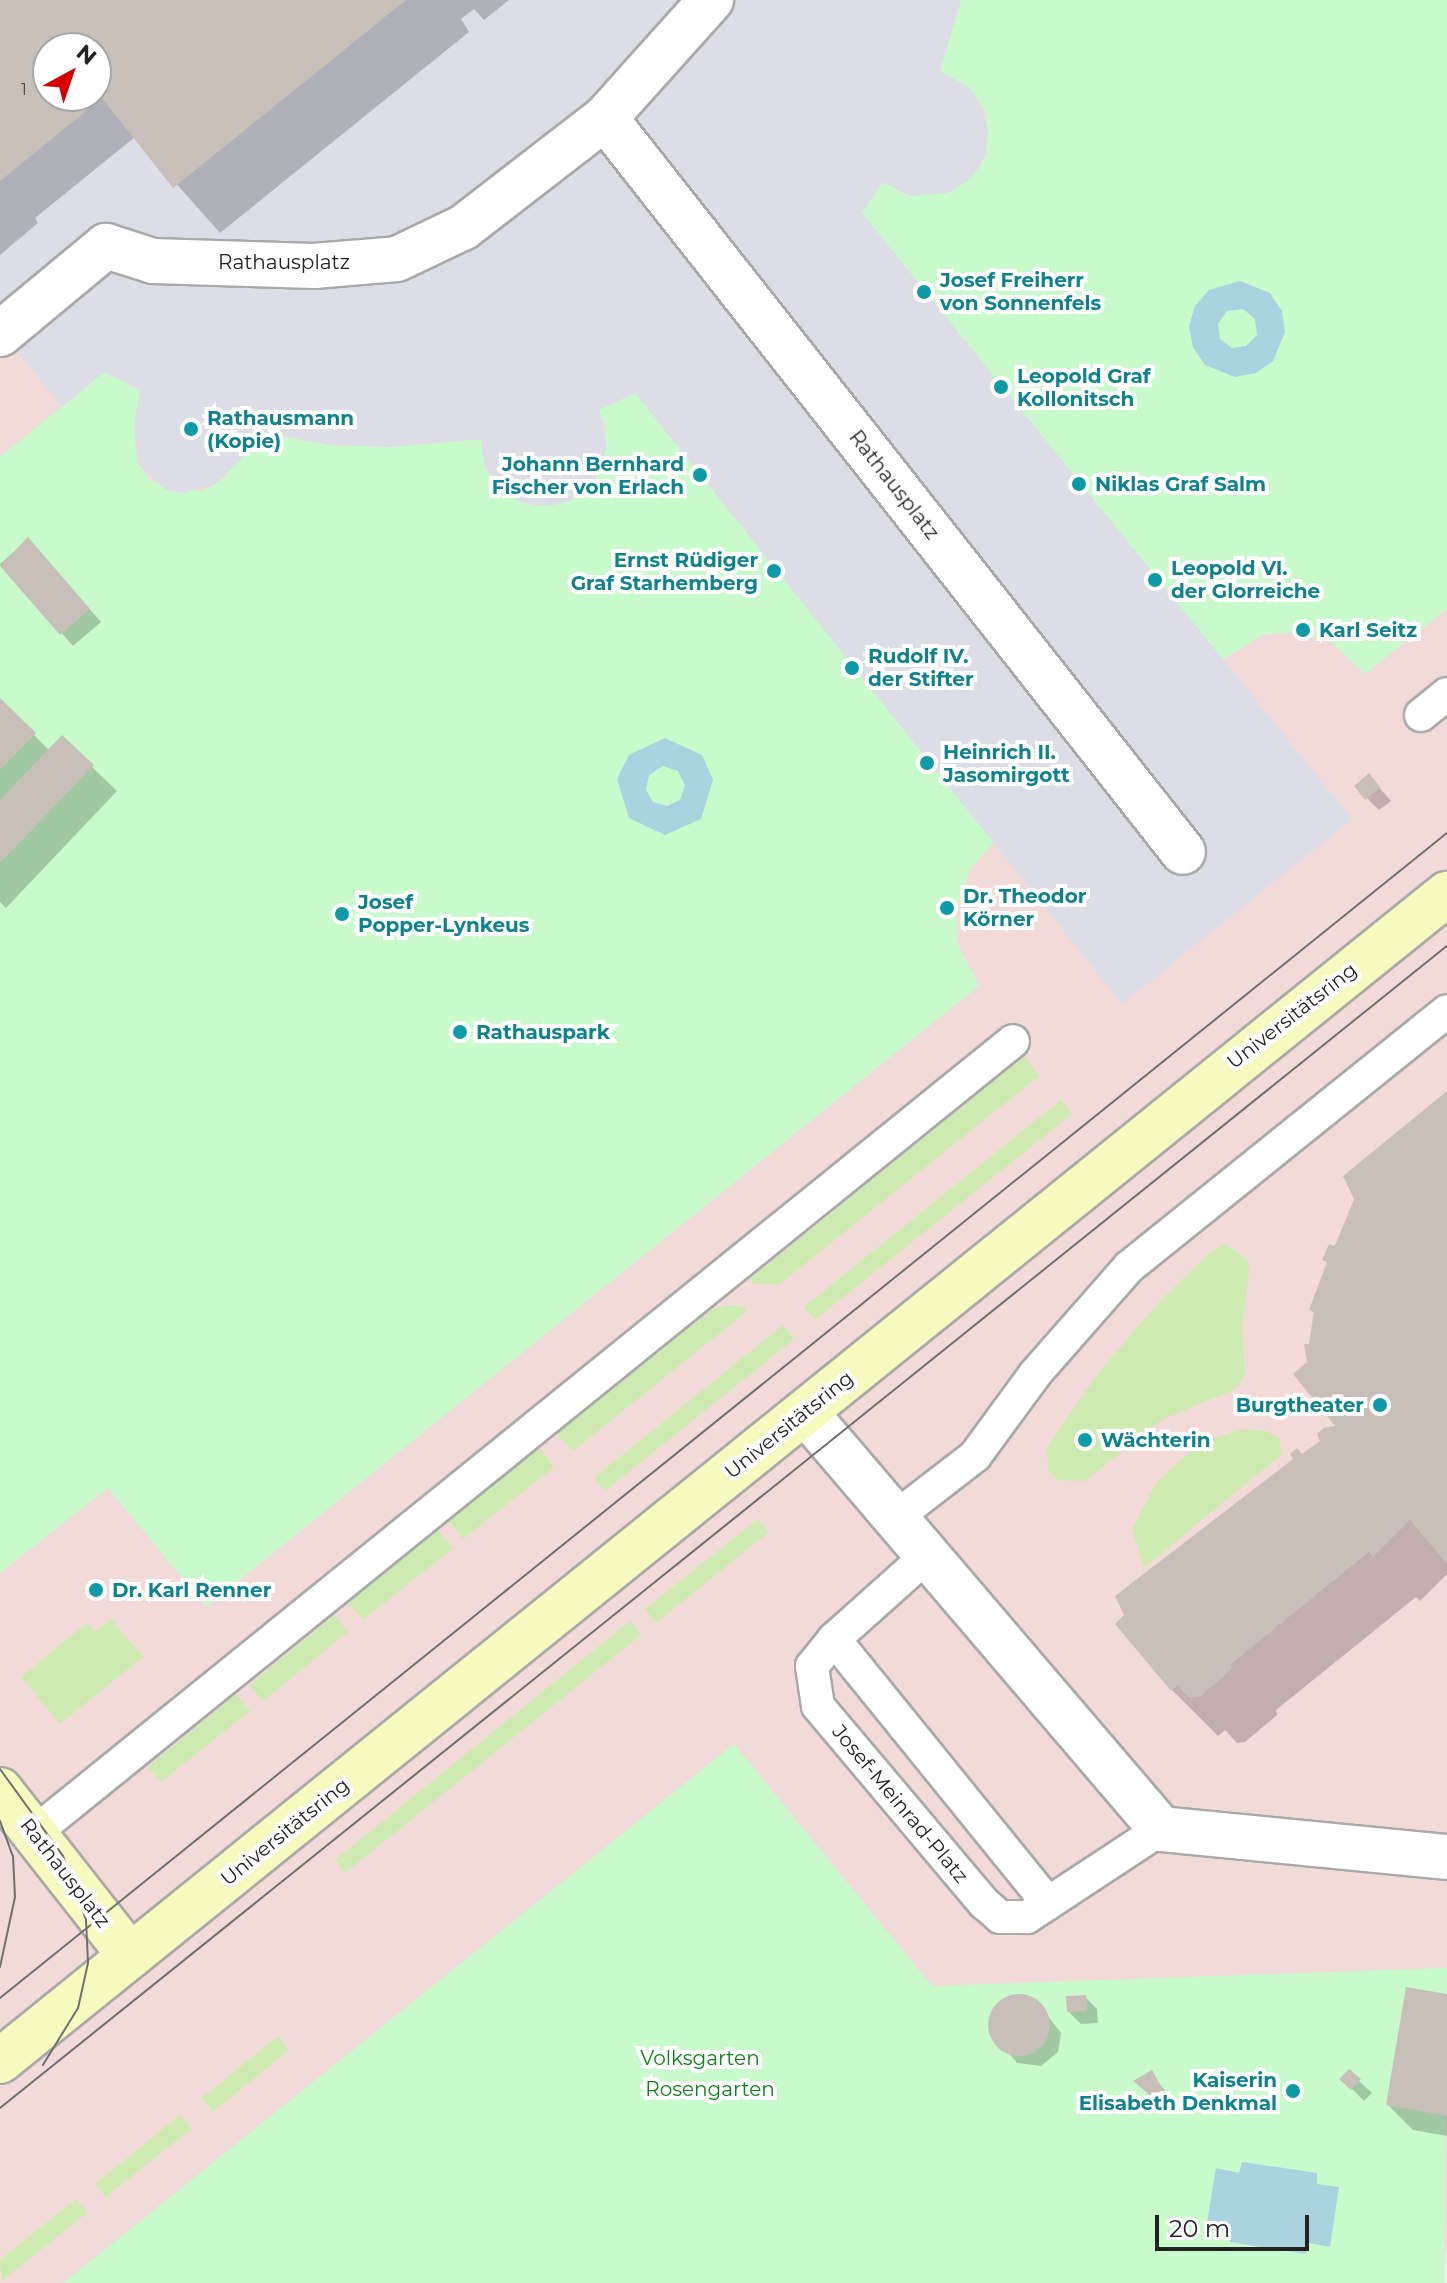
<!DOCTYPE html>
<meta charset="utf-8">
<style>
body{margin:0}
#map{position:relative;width:1447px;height:2283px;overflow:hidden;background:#f2efe9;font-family:Montserrat,sans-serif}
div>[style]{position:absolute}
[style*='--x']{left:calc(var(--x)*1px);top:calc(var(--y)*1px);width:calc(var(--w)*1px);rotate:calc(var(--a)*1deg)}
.commercial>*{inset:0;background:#f2dad9}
.grass>*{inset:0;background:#cdebb0}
.park>*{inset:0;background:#c8facc}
.plaza>*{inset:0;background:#dddde8}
.water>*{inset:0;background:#aad3df}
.shadow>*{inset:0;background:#0003}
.building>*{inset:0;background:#c7bfb8}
.round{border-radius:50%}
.roads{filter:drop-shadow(2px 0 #a9a9a9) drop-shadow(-2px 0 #a9a9a9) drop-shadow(0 2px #a9a9a9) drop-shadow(0 -2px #a9a9a9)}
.lane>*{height:32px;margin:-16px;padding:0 16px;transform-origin:16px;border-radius:16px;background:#fff}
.street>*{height:44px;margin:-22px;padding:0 22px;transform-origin:22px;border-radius:22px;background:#fff}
.secondary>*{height:44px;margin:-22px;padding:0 22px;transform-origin:22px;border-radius:22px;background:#f7fabf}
.tram>*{height:2px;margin:-1px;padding:0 1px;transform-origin:1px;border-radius:1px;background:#707070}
.dots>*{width:22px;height:22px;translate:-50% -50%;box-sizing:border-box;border:4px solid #fff;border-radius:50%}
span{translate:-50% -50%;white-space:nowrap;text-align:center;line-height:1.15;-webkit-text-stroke:8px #fff;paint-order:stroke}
.number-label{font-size:16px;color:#4b4948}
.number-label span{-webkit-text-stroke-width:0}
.street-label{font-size:20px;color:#222}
.culture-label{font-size:20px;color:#0d838f;font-weight:700}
.left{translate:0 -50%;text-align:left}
.right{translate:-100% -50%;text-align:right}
.park-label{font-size:20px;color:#0c8416}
.north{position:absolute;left:32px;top:32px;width:80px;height:80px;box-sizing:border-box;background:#fff;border:2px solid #a7a7a7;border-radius:50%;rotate:40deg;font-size:22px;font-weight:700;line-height:32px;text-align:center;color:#222}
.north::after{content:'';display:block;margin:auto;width:28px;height:36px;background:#d40000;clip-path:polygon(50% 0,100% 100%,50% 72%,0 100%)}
.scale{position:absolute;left:1155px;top:2215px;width:154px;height:36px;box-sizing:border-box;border:4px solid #222;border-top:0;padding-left:10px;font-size:24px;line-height:28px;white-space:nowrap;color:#222;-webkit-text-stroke:6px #fff;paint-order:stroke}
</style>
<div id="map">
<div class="commercial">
<i style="clip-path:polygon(evenodd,0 0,1447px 0,1447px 2244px,1441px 2283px,0 2283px,0 0,48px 48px,96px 48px,96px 96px,48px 96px,48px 48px)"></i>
</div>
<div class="grass">
<i style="clip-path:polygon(1025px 1056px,1039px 1076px,780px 1284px,753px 1284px,751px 1278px)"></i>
<i style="clip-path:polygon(1061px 1100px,1072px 1114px,815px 1320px,804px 1307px)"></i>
<i style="clip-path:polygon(1226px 1244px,1248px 1260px,1249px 1273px,1242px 1326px,1245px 1375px,1236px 1389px,1163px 1419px,1085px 1481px,1057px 1480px,1048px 1469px,1047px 1447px,1099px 1372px,1160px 1301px,1210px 1252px)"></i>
<i style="clip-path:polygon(727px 1305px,744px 1306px,746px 1312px,573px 1451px,556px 1434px,710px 1311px)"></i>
<i style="clip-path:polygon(783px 1325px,794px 1339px,605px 1491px,594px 1478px)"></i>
<i style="clip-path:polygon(1244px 1429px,1266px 1431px,1279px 1438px,1282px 1454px,1144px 1568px,1132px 1529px,1157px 1482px,1201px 1442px)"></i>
<i style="clip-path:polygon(540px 1448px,554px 1467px,463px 1539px,449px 1521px)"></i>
<i style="clip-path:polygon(758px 1519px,769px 1532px,656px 1623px,645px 1609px)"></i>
<i style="clip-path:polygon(438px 1530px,453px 1548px,363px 1620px,348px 1602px)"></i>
<i style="clip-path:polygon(335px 1615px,348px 1632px,263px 1701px,249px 1685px)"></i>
<i style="clip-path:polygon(111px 1619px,143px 1657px,60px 1724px,21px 1677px,87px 1623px,95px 1632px)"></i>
<i style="clip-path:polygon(630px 1621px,641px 1635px,345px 1873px,335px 1860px)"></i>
<i style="clip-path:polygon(236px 1694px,250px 1711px,161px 1782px,148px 1767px)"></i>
<i style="clip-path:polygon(278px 2036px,289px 2050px,213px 2112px,202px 2098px)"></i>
<i style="clip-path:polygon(180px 2115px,191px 2129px,106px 2197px,95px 2184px)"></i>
<i style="clip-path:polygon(76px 2199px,87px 2213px,2px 2281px,0 2260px)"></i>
</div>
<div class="park">
<i style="clip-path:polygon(961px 0,1447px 0,1447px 609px,1365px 674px,1331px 642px,1296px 632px,1263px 635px,1220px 661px,862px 213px,883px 181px,909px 196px,980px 167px,985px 156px,986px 114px,979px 101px,970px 88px,940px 71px)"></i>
<i style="clip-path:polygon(104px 372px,140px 390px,135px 446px,139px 465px,151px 481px,201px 491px,215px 484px,226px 476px,255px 431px,329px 445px,391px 447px,481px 439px,485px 468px,494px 481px,535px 506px,570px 501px,586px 491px,606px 427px,598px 410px,635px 393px,995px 841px,970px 869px,956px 909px,957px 942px,979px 986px,206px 1607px,108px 1488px,0 1573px,0 457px)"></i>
<i style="clip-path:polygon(734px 1744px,932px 1986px,1447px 1968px,1444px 2283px,63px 2283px)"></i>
</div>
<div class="plaza">
<i style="clip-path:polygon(406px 0,961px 0,940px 71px,970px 88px,979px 101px,988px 129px,986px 155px,972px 178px,948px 193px,909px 196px,883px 182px,862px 213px,1352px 819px,1122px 1004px,635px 393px,599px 410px,607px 445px,597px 477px,570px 501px,549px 506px,522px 503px,505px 493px,485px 468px,481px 439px,391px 447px,329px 445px,256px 431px,242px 459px,215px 484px,183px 493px,166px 490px,139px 465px,134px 426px,140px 390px,104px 372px,62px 407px,0 330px,0 181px,102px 98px,173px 188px)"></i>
</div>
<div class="water">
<i style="clip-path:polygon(evenodd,1240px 281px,1270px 293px,1282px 311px,1285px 332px,1273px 361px,1256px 373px,1235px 377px,1205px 365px,1193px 347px,1189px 326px,1195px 306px,1209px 290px,1240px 281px,1243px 309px,1255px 319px,1257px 335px,1246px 346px,1232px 348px,1220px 339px,1218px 324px,1227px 311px,1243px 309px)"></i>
<i style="clip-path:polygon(evenodd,665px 738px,702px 755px,713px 780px,701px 819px,665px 835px,629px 818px,617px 779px,629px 755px,665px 738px,663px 766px,678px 771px,685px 785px,680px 800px,667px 806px,653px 802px,646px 790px,649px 775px,663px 766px)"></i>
<i style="clip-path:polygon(1242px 2162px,1317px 2173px,1317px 2184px,1339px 2187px,1330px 2247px,1309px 2243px,1306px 2254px,1230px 2242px,1230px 2232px,1206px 2229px,1216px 2168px,1239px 2173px)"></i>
</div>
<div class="shadow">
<i style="clip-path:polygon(evenodd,0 0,509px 0,484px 20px,474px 9px,461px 19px,469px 32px,220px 233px,135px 137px,35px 218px,38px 223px,0 255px,0 0,48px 48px,96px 48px,96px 96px,48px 96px,48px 48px)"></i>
<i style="clip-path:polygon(28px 539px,101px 622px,73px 646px,0 564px)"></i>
<i style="clip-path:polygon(0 701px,50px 751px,62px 738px,117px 791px,6px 908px,0 902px)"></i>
<i style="clip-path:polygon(1369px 776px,1391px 801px,1379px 810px,1367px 798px)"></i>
<i style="clip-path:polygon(1447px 1093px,1447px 1574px,1420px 1601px,1416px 1597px,1276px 1710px,1277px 1715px,1245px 1742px,1237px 1743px,1225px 1730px,1218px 1736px,1172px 1690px,1302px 1456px,1339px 1428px,1309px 1363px,1315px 1314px,1311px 1310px,1329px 1264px,1324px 1260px)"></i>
<i style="clip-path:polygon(1016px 1996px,1038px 2003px,1061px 2033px,1058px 2052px,1041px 2066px,1017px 2063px,990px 2030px,996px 2008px)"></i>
<i style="clip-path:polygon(1447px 1996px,1447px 2136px,1413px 2130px,1388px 2105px)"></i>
<i style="clip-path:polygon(1085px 1997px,1097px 2009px,1098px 2023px,1081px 2024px,1069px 2012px)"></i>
<i style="clip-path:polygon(1349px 2072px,1372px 2093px,1364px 2101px,1342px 2079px)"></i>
<i style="clip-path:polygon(1151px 2073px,1174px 2102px,1165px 2107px,1147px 2093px)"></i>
</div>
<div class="building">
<i style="clip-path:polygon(evenodd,0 0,406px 0,173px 188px,102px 98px,0 181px,0 0,48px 48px,96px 48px,96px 96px,48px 96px,48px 48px)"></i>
<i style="clip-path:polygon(28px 537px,90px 609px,60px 635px,0 566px)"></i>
<i style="clip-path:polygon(0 698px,36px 733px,0 770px)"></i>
<i style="clip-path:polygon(62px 735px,94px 765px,0 863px,0 800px)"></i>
<i style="clip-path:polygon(1369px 773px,1380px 787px,1365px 800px,1354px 786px)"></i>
<i style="clip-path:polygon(1447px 1091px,1447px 1564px,1410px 1520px,1373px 1557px,1369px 1552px,1231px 1664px,1232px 1669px,1199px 1697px,1189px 1698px,1178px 1685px,1171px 1691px,1115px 1624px,1124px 1615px,1115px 1596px,1293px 1459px,1290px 1454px,1297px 1448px,1302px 1454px,1320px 1441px,1317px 1434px,1324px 1428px,1335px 1426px,1293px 1374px,1307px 1362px,1304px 1344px,1309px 1344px,1314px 1311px,1309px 1310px,1327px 1262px,1322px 1260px,1329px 1244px,1335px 1246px,1354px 1199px,1343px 1176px)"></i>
<i style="clip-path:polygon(1406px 1987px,1447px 1994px,1447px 2116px,1386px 2105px)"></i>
<i class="round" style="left:988px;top:1994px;width:62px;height:62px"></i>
<i style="clip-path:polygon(1086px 1995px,1087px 2011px,1067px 2012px,1066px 1996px)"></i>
<i style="clip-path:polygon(1349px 2069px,1361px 2079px,1351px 2090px,1339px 2079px)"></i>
<i style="clip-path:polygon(1152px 2070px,1163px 2090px,1151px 2096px,1133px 2081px)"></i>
</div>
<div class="roads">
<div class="lane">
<i style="--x:1421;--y:715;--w:33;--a:-39"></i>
<i style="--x:896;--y:1517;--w:100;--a:-37.7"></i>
<i style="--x:975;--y:1456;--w:102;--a:-53.8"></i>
<i style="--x:1035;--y:1374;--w:142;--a:-48.7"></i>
<i style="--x:1129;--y:1267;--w:408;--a:-38.8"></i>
<i style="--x:928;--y:1555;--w:126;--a:138.2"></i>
<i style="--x:834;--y:1639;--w:35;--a:129"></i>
<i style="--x:812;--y:1666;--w:40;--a:81.5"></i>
<i style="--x:818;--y:1706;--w:258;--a:49.9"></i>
<i style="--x:984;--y:1903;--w:21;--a:41"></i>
<i style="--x:1000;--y:1917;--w:27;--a:0"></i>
<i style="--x:1027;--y:1917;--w:160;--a:-33.3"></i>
<i style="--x:834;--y:1639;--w:340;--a:51"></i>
<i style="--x:34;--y:1833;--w:1259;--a:-38.97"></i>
</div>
<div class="street">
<i style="--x:605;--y:118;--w:934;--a:51.78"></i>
<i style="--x:0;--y:334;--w:138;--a:-39.7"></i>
<i style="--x:106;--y:246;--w:49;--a:17.7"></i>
<i style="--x:153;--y:261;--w:161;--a:1.8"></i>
<i style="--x:314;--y:266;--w:83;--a:-4.8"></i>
<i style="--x:397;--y:259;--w:74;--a:-25.5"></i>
<i style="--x:464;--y:227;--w:178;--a:-37.7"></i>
<i style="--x:605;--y:118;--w:159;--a:-48.1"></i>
<i style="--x:805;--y:1412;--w:548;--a:49.51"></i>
<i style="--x:1161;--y:1829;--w:287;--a:5.6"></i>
</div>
<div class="secondary">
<i style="--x:0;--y:1790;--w:211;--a:51.9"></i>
<i style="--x:0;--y:2061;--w:1859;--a:-38.89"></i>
</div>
</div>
<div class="tram">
<i style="--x:0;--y:1769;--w:107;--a:54.1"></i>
<i style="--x:63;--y:1856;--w:68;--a:70.2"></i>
<i style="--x:86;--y:1920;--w:43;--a:87.3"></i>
<i style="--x:88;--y:1963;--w:46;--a:102.5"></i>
<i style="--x:78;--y:2008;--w:67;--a:121.6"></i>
<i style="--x:0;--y:1821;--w:37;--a:70"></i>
<i style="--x:13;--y:1856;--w:41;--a:87.2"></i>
<i style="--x:15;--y:1897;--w:72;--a:102.1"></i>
<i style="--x:0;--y:1998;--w:1858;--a:-38.84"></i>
<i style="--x:0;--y:2108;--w:1856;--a:-38.77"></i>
</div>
<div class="dots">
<i style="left:924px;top:292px;background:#0f9aa8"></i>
<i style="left:1001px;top:387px;background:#0f9aa8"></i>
<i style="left:191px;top:429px;background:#0f9aa8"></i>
<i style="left:700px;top:475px;background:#0f9aa8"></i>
<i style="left:1079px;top:484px;background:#0f9aa8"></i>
<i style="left:774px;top:571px;background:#0f9aa8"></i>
<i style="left:1155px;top:580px;background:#0f9aa8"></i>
<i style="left:1303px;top:630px;background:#0f9aa8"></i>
<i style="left:852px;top:668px;background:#0f9aa8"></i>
<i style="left:927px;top:763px;background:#0f9aa8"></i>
<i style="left:947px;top:908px;background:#0f9aa8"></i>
<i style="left:342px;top:914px;background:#0f9aa8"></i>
<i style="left:460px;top:1032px;background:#0f9aa8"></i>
<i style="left:1380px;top:1405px;background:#0f9aa8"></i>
<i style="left:1085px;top:1440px;background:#0f9aa8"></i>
<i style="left:96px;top:1590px;background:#0f9aa8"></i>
<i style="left:1293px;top:2091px;background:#0f9aa8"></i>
</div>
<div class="number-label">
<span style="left:24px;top:90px">1</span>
</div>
<div class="street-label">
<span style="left:284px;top:262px">Rathausplatz</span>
<span style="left:894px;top:485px;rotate:52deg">Rathausplatz</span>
<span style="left:1292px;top:1016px;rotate:-38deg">Universitätsring</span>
<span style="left:789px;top:1425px;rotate:-39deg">Universitätsring</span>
<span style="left:900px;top:1804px;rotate:50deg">Josef-Meinrad-Platz</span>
<span style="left:285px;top:1832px;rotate:-39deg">Universitätsring</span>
<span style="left:65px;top:1873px;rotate:52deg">Rathausplatz</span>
</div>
<div class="culture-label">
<span class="left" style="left:940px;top:292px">Josef Freiherr<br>von Sonnenfels</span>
<span class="left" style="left:1017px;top:388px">Leopold Graf<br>Kollonitsch</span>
<span class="left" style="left:207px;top:430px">Rathausmann<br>(Kopie)</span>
<span class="right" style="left:684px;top:476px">Johann Bernhard<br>Fischer von Erlach</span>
<span class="left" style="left:1095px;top:484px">Niklas Graf Salm</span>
<span class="right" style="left:758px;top:572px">Ernst Rüdiger<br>Graf Starhemberg</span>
<span class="left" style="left:1171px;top:580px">Leopold VI.<br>der Glorreiche</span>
<span class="left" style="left:1319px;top:630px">Karl Seitz</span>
<span class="left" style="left:868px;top:668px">Rudolf IV.<br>der Stifter</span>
<span class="left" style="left:943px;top:764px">Heinrich II.<br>Jasomirgott</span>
<span class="left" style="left:963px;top:908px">Dr. Theodor<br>Körner</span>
<span class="left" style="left:358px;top:914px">Josef<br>Popper-Lynkeus</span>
<span class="left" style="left:476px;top:1032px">Rathauspark</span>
<span class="right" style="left:1364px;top:1405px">Burgtheater</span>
<span class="left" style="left:1101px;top:1440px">Wächterin</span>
<span class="left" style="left:112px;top:1590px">Dr. Karl Renner</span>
<span class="right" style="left:1277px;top:2092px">Kaiserin<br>Elisabeth Denkmal</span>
</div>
<div class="park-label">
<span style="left:700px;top:2058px">Volksgarten</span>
<span style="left:710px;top:2089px">Rosengarten</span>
</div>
<div class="north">N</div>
<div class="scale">20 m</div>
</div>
